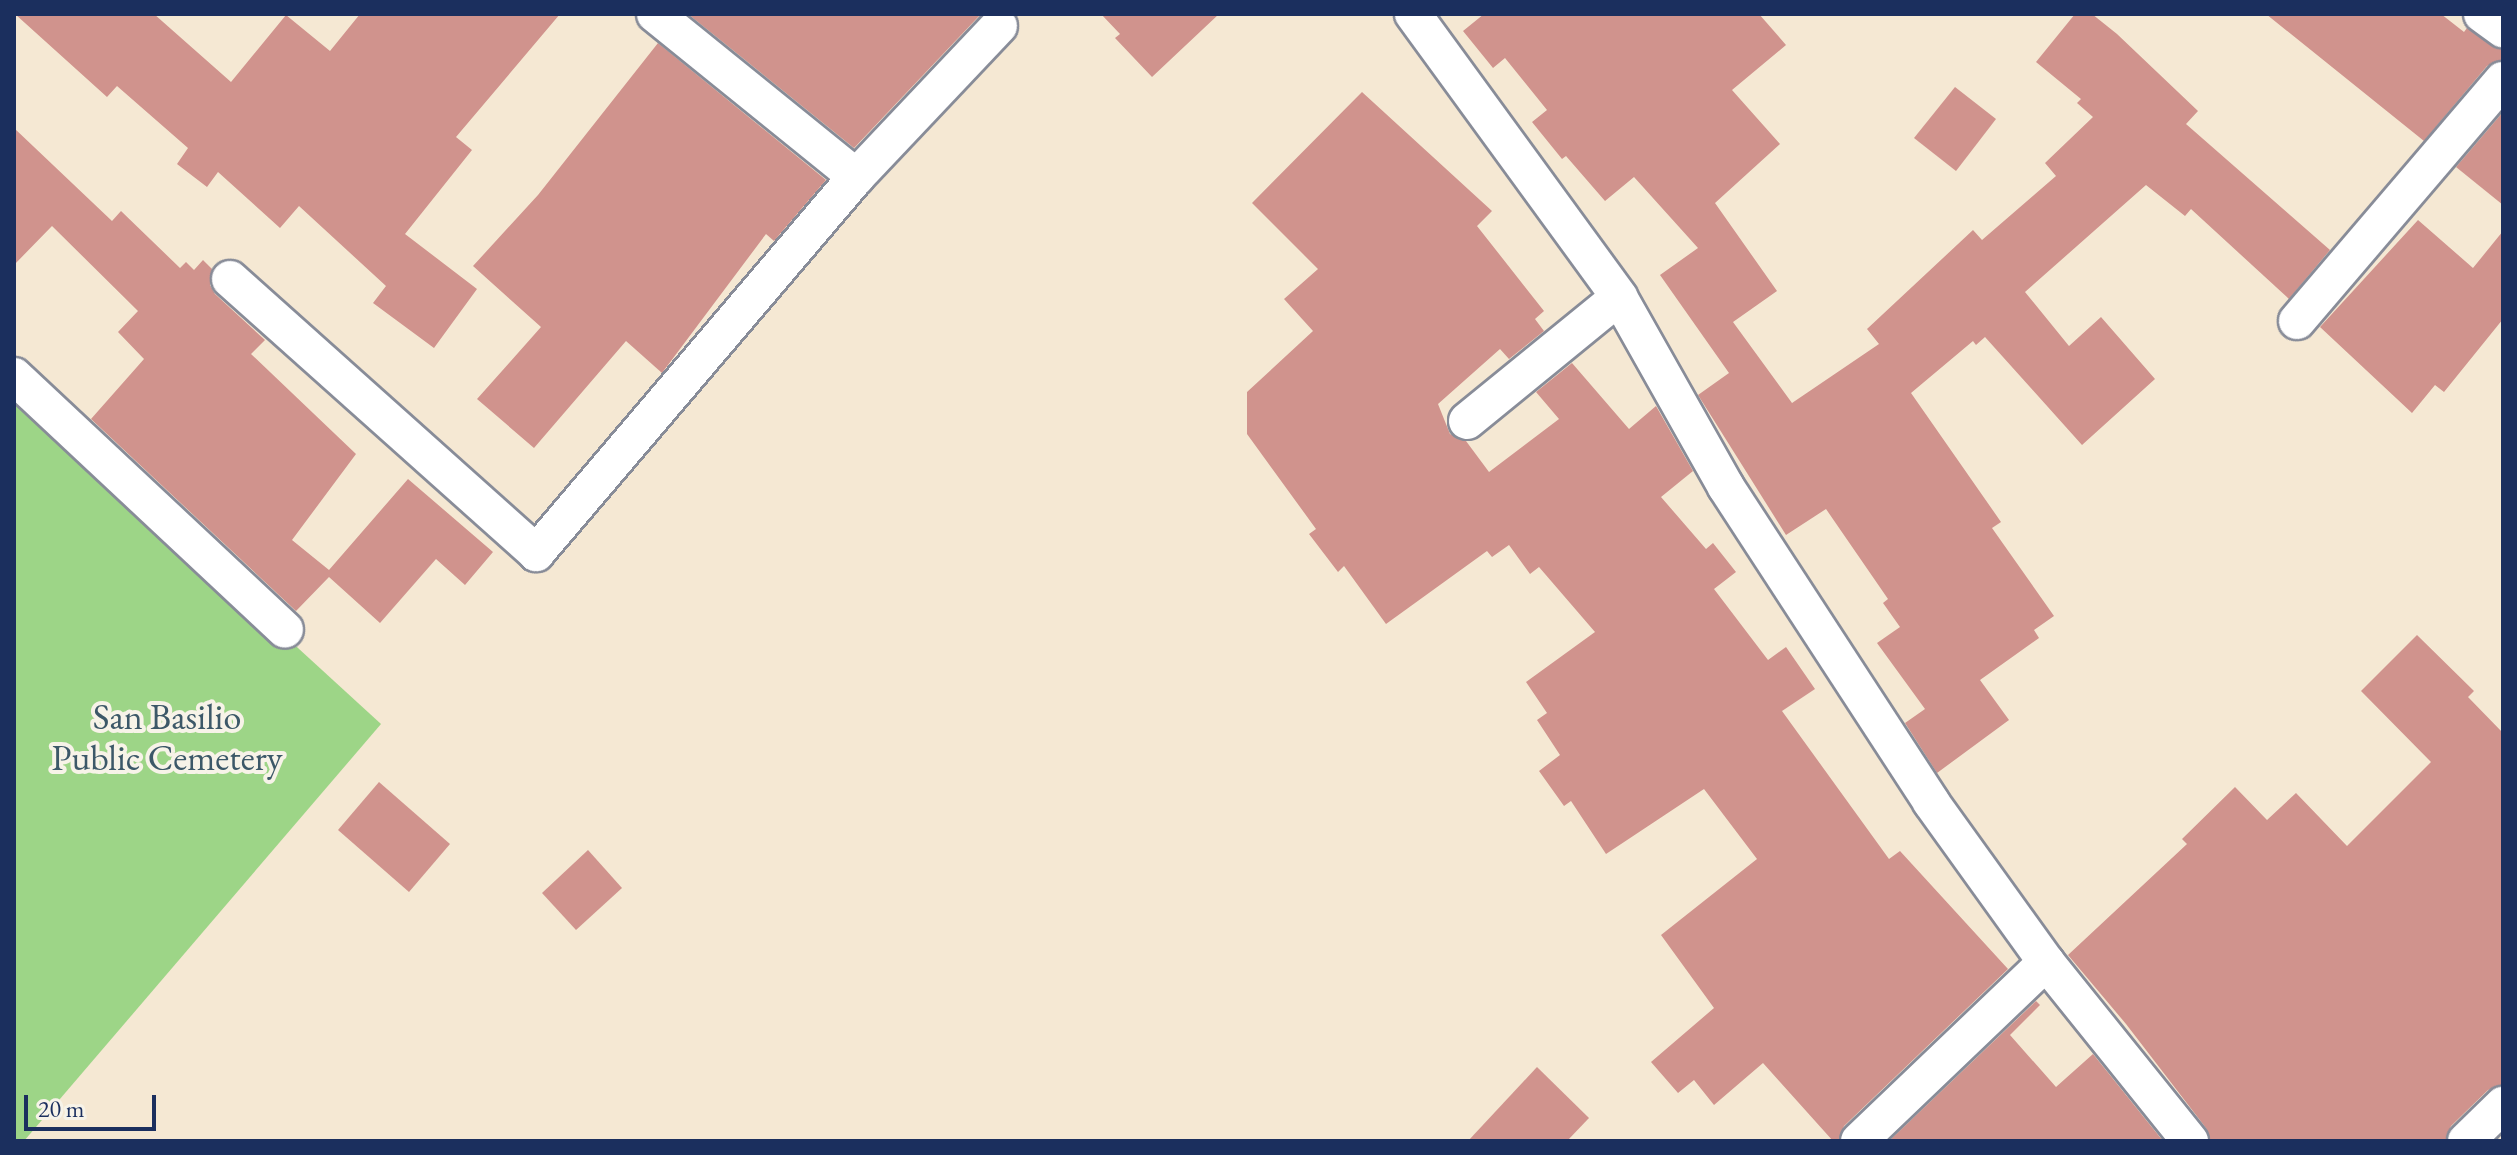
<!DOCTYPE html>
<style>
body{margin:0}
#map{position:relative;width:2517px;height:1155px;overflow:hidden;background:#f5e8d3;font-family:"EB Garamond",serif}
div>[style]{position:absolute}
[style*='--x']{left:calc(var(--x)*1px);top:calc(var(--y)*1px);width:calc(var(--w)*1px);rotate:calc(var(--a)*1deg)}
.green>*{inset:0;background:#9dd587}
.building>*{inset:0;background:#d0938d}
.roads{filter:drop-shadow(2px 0 #888c98) drop-shadow(-2px 0 #888c98) drop-shadow(0 2px #888c98) drop-shadow(0 -2px #888c98)}
.minor>*{height:36px;margin:-18px;padding:0 18px;transform-origin:18px;border-radius:18px;background:#fff}
span{translate:-50% -50%;white-space:nowrap;text-align:center;line-height:1.15;-webkit-text-stroke:8px #f7f3e8;paint-order:stroke}
.park-label{font-size:36px;color:#3c5868}
.frame{position:absolute;inset:0;border:16px solid #1b2f5e;pointer-events:none}
.scale{position:absolute;left:24px;top:1095px;width:132px;height:36px;box-sizing:border-box;border:4px solid #1b2f5e;border-top:0;padding-left:10px;font-size:24px;line-height:28px;white-space:nowrap;color:#1b2f5e;-webkit-text-stroke:6px #f7f3e8;paint-order:stroke}
</style>
<div id="map">
<div class="green">
<i style="clip-path:polygon(14px 388px,381px 724px,24px 1141px,14px 1141px)"></i>
</div>
<div class="building">
<i style="clip-path:polygon(15px 14px,154px 14px,231px 82px,286px 15px,330px 51px,360px 14px,560px 14px,456px 137px,472px 150px,405px 234px,477px 289px,434px 348px,373px 303px,386px 286px,299px 206px,280px 228px,218px 172px,207px 187px,177px 164px,188px 148px,117px 86px,107px 97px)"></i>
<i style="clip-path:polygon(688px 14px,981px 14px,854px 148px)"></i>
<i style="clip-path:polygon(1101px 14px,1219px 14px,1152px 77px,1115px 38px,1120px 34px)"></i>
<i style="clip-path:polygon(1484px 14px,1759px 14px,1786px 45px,1732px 90px,1780px 144px,1715px 203px,1777px 291px,1733px 322px,1792px 403px,1879px 344px,1867px 329px,1973px 230px,1982px 240px,2056px 176px,2045px 163px,2093px 117px,2077px 103px,2081px 99px,2036px 62px,2075px 14px,2092px 14px,2117px 34px,2198px 111px,2186px 124px,2330px 250px,2289px 299px,2191px 209px,2185px 216px,2146px 185px,2025px 292px,2069px 346px,2101px 317px,2155px 379px,2082px 445px,1985px 337px,1976px 345px,1973px 341px,1911px 393px,2001px 522px,1992px 528px,2054px 616px,2034px 630px,2039px 638px,1980px 680px,2009px 720px,1937px 773px,1905px 723px,1925px 709px,1877px 643px,1900px 627px,1883px 603px,1888px 599px,1826px 509px,1786px 535px,1698px 395px,1729px 373px,1660px 275px,1698px 248px,1634px 177px,1605px 201px,1566px 156px,1562px 159px,1532px 122px,1547px 110px,1505px 58px,1493px 68px,1463px 31px)"></i>
<i style="clip-path:polygon(2266px 14px,2441px 14px,2464px 32px,2467px 28px,2503px 50px,2503px 60px,2487px 66px,2424px 141px)"></i>
<i style="clip-path:polygon(658px 43px,826px 180px,774px 241px,766px 234px,662px 373px,626px 341px,534px 448px,477px 399px,541px 327px,473px 266px,538px 195px)"></i>
<i style="clip-path:polygon(1955px 87px,1996px 119px,1956px 171px,1914px 138px)"></i>
<i style="clip-path:polygon(1362px 92px,1492px 211px,1477px 226px,1544px 311px,1535px 319px,1544px 331px,1509px 359px,1500px 349px,1438px 404px,1450px 434px,1466px 441px,1489px 472px,1559px 419px,1536px 392px,1572px 363px,1629px 429px,1656px 406px,1693px 471px,1661px 497px,1706px 549px,1713px 543px,1736px 572px,1714px 589px,1768px 660px,1786px 647px,1815px 689px,1782px 711px,1889px 859px,1900px 851px,2008px 969px,1844px 1126px,1839px 1141px,1833px 1141px,1763px 1063px,1714px 1105px,1694px 1080px,1678px 1093px,1651px 1062px,1714px 1008px,1661px 935px,1757px 859px,1704px 789px,1606px 854px,1571px 801px,1564px 806px,1539px 771px,1560px 755px,1537px 720px,1547px 713px,1526px 682px,1595px 632px,1539px 567px,1530px 574px,1509px 545px,1492px 557px,1487px 551px,1386px 624px,1344px 566px,1338px 572px,1309px 534px,1316px 529px,1247px 434px,1247px 392px,1313px 331px,1284px 299px,1318px 269px,1252px 203px)"></i>
<i style="clip-path:polygon(2503px 112px,2503px 205px,2456px 167px)"></i>
<i style="clip-path:polygon(14px 128px,112px 221px,121px 211px,180px 268px,186px 262px,194px 270px,203px 260px,212px 269px,210px 285px,215px 294px,265px 340px,251px 354px,356px 454px,292px 540px,329px 570px,408px 479px,493px 552px,465px 585px,436px 559px,380px 623px,329px 577px,296px 611px,91px 419px,144px 359px,118px 332px,138px 311px,52px 226px,14px 265px)"></i>
<i style="clip-path:polygon(2418px 220px,2473px 268px,2503px 231px,2503px 319px,2444px 392px,2435px 385px,2412px 413px,2320px 327px)"></i>
<i style="clip-path:polygon(2417px 635px,2474px 691px,2468px 697px,2503px 733px,2503px 1085px,2488px 1090px,2451px 1126px,2446px 1141px,2210px 1141px,2206px 1128px,2126px 1024px,2068px 955px,2187px 844px,2182px 839px,2235px 787px,2267px 820px,2296px 793px,2347px 846px,2431px 762px,2361px 691px)"></i>
<i style="clip-path:polygon(379px 782px,450px 844px,409px 892px,338px 830px)"></i>
<i style="clip-path:polygon(588px 850px,622px 888px,576px 930px,542px 893px)"></i>
<i style="clip-path:polygon(2036px 1001px,2040px 1005px,2010px 1035px,2056px 1087px,2093px 1054px,2163px 1141px,1889px 1141px)"></i>
<i style="clip-path:polygon(1537px 1067px,1589px 1118px,1567px 1141px,1468px 1141px)"></i>
</div>
<div class="roads">
<div class="minor">
<i style="--x:655;--y:14;--w:259;--a:39"></i>
<i style="--x:1413;--y:14;--w:350;--a:53.9"></i>
<i style="--x:1619;--y:297;--w:218;--a:60.6"></i>
<i style="--x:1726;--y:487;--w:376;--a:56.9"></i>
<i style="--x:1931;--y:802;--w:197;--a:54.3"></i>
<i style="--x:2046;--y:962;--w:230;--a:51.2"></i>
<i style="--x:2482;--y:14;--w:26;--a:36"></i>
<i style="--x:230;--y:279;--w:411;--a:41.8"></i>
<i style="--x:536;--y:553;--w:494;--a:-49.6"></i>
<i style="--x:856;--y:177;--w:208;--a:-46.6"></i>
<i style="--x:2297;--y:321;--w:317;--a:-49.5"></i>
<i style="--x:14;--y:376;--w:371;--a:43.1"></i>
<i style="--x:1467;--y:421;--w:196;--a:-39.2"></i>
<i style="--x:1859;--y:1141;--w:259;--a:-43.7"></i>
<i style="--x:2466;--y:1141;--w:52;--a:-44.2"></i>
</div>
</div>
<div class="park-label">
<span style="left:167px;top:737px">San Basilio<br>Public Cemetery</span>
</div>
<div class="frame"></div>
<div class="scale">20 m</div>
</div>
